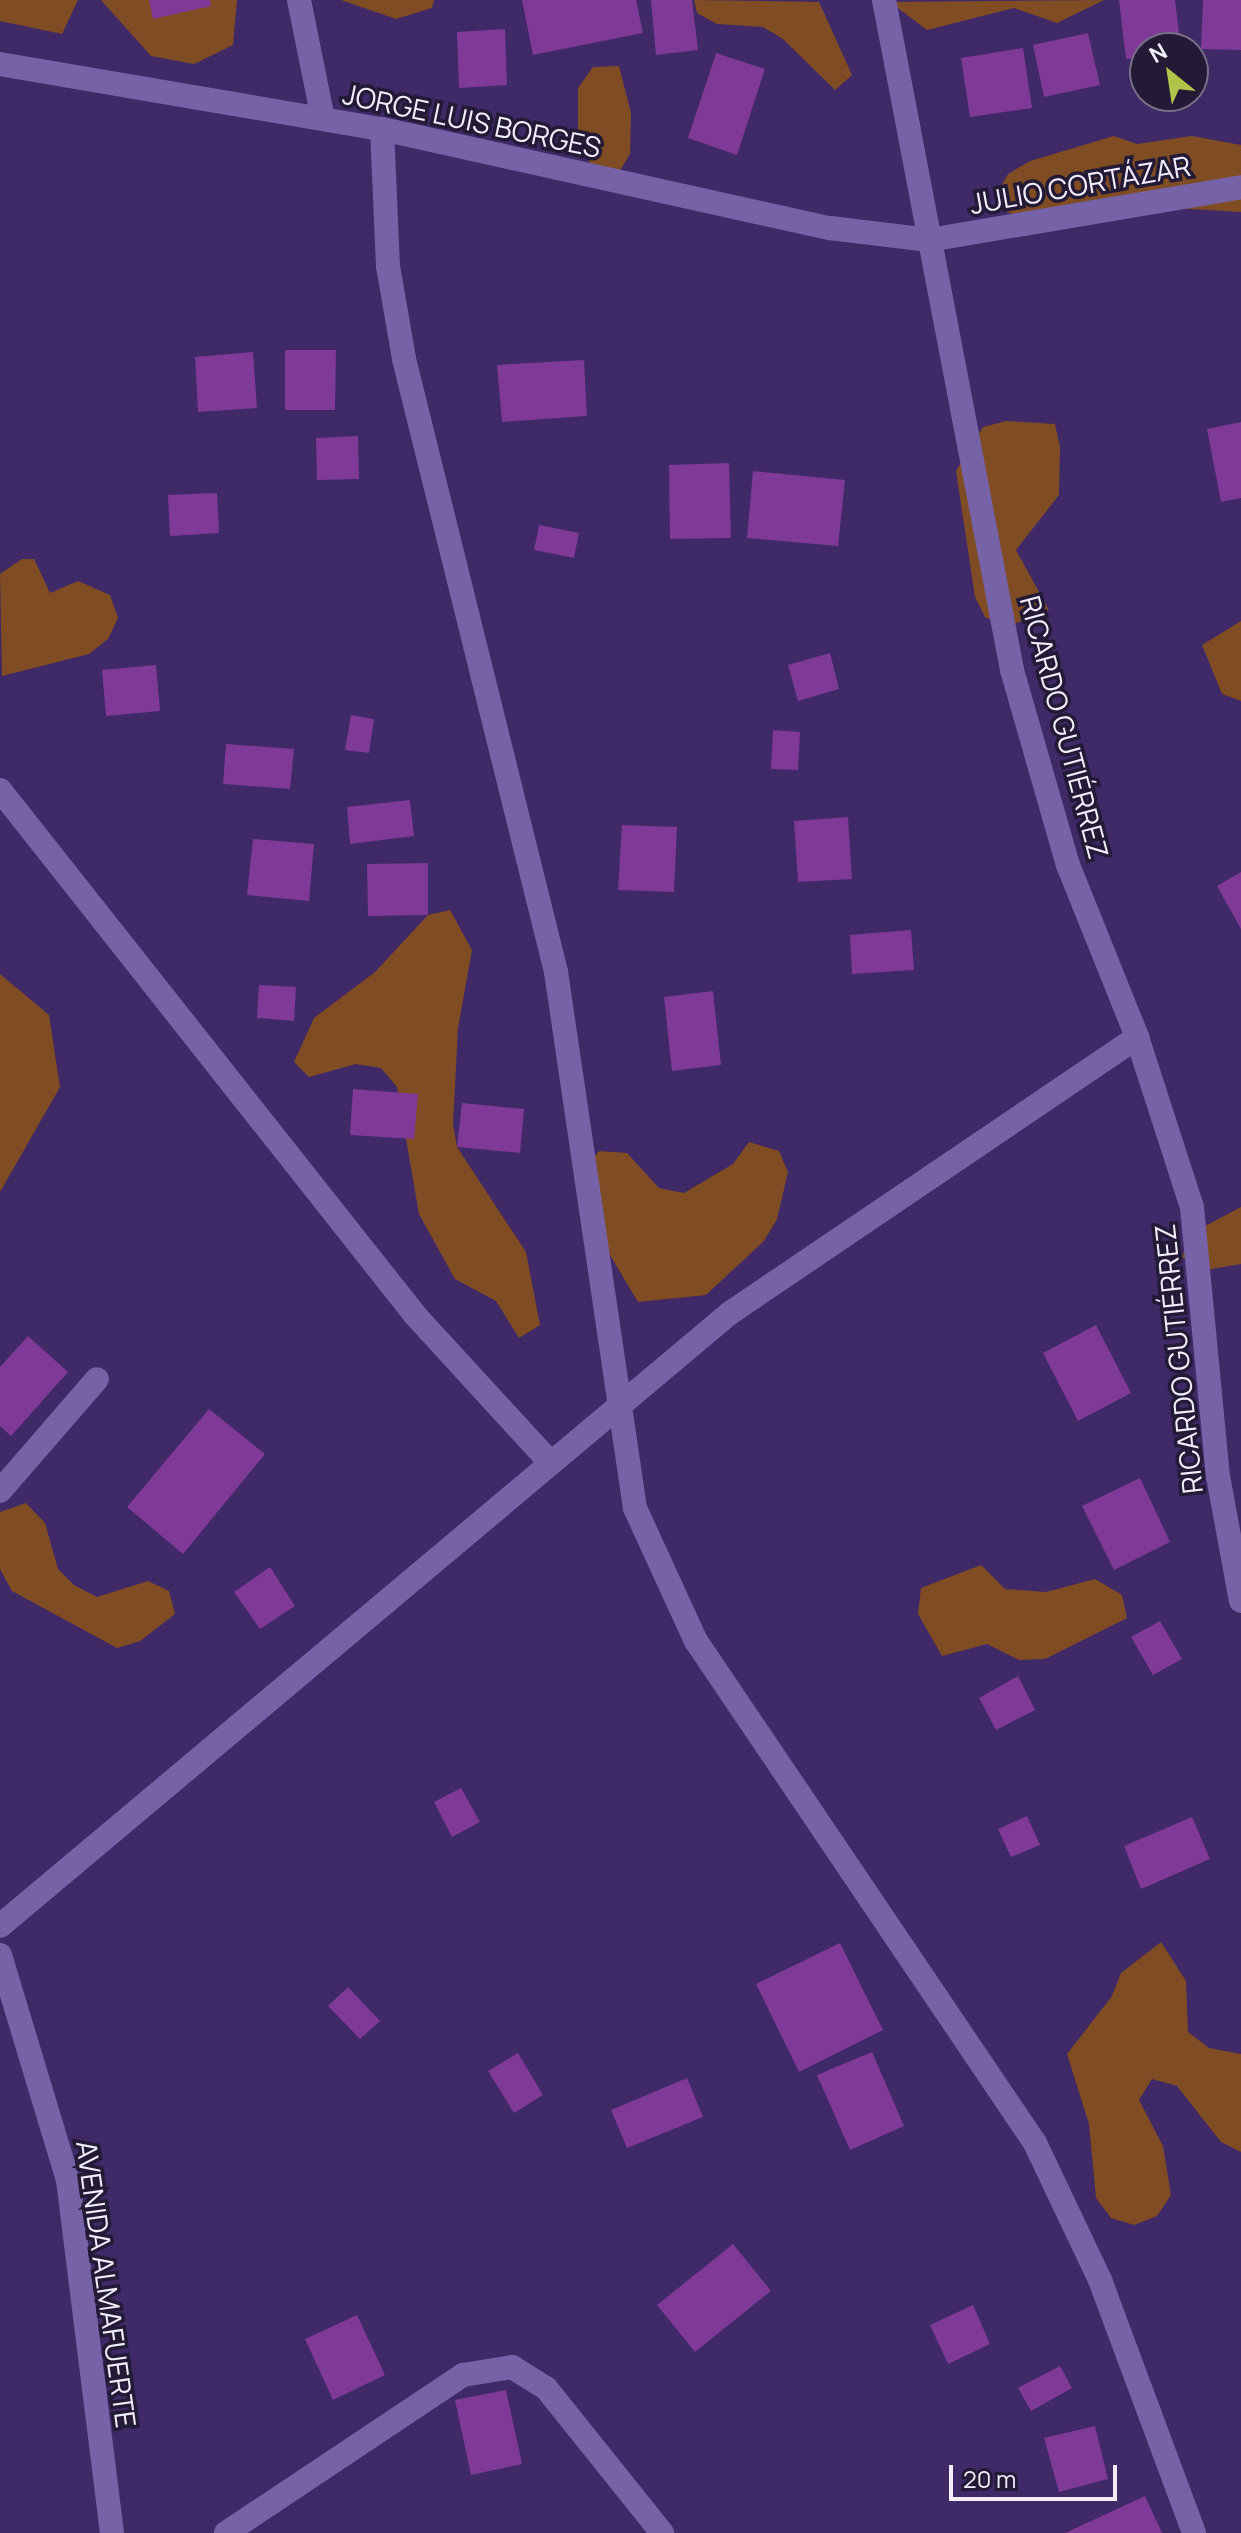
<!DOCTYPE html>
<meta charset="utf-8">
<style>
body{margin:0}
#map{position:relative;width:1241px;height:2533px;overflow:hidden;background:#3f2967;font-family:Manrope,sans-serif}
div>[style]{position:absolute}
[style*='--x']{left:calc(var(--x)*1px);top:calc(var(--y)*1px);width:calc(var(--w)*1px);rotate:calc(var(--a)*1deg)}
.green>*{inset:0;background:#7f4c24}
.building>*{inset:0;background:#7f3997}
.lane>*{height:24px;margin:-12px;padding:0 12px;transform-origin:12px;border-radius:12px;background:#7662a6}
.street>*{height:24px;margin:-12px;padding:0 12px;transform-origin:12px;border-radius:12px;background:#7662a6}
span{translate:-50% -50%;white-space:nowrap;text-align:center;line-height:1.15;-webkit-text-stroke:7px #231a36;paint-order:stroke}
.street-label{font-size:28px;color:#f2eefe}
.north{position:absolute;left:1129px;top:32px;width:80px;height:80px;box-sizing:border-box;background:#231a36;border:2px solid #766f86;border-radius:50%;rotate:330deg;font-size:22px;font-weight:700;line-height:32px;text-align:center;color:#f2eefe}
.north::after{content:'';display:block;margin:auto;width:28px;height:36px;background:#b2c34c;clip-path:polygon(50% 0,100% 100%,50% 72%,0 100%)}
.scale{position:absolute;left:949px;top:2465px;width:168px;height:36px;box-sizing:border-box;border:4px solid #f2eefe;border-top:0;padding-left:10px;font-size:24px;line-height:28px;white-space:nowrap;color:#f2eefe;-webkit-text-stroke:6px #231a36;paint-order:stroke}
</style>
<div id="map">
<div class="green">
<i style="clip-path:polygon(0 0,78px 0,62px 34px,0 21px)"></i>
<i style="clip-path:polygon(101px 0,237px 0,233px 45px,194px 64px,151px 56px)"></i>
<i style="clip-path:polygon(341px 0,434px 0,432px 8px,396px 19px)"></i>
<i style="clip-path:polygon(694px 0,819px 2px,852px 75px,835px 90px,783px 39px,763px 27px,717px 24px,697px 13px)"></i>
<i style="clip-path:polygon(1104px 0,1057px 23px,1014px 8px,927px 30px,890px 2px)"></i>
<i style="clip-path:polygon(619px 66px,631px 113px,630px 154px,619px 172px,596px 178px,578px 136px,578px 88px,593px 67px)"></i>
<i style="clip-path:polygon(1114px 136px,1137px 144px,1192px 136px,1241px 145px,1241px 212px,1174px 208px,1033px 224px,1007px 212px,996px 195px,1008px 174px,1030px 161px)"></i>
<i style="clip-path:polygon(1006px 421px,1055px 424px,1060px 447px,1059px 495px,1016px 550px,1049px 610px,1007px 627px,985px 617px,975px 597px,956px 471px,983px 427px)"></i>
<i style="clip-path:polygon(22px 559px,34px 559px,50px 593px,78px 581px,110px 595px,118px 618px,108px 639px,89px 654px,2px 676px,0 574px)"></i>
<i style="clip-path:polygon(1241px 621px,1241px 701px,1222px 694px,1202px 645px)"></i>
<i style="clip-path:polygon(450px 910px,472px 950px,458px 1028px,453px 1124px,457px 1147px,526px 1252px,540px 1325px,519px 1338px,496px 1301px,455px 1279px,419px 1214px,397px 1087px,381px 1068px,356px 1064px,309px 1077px,294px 1062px,314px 1018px,375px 972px,428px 915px)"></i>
<i style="clip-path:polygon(0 974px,49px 1015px,60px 1087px,0 1192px)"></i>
<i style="clip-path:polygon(749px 1142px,779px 1151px,788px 1172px,777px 1219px,764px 1241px,706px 1295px,638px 1302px,601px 1240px,584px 1169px,599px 1151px,627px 1153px,659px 1188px,684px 1193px,733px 1164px)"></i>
<i style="clip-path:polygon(1241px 1207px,1241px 1264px,1206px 1270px,1182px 1257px,1190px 1234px)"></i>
<i style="clip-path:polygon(26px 1503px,45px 1523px,58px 1569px,74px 1585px,97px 1597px,148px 1581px,169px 1591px,175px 1614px,140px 1641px,117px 1648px,12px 1591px,0 1569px,0 1512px)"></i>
<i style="clip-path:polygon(981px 1565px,1005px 1589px,1046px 1592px,1095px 1579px,1122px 1595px,1127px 1618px,1045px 1659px,1019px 1660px,987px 1644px,942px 1656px,918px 1614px,921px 1588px)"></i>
<i style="clip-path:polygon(1161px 1942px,1186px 1981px,1188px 2032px,1209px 2048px,1241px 2054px,1241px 2152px,1221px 2142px,1177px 2086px,1152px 2079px,1139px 2100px,1163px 2146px,1171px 2195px,1157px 2216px,1134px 2225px,1111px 2218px,1096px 2198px,1089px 2124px,1067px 2054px,1112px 1996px,1121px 1973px)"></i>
</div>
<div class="building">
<i style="clip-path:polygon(149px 0,210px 0,211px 6px,153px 19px)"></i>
<i style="clip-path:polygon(522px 0,636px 0,643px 33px,533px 55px)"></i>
<i style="clip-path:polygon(651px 0,692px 0,698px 50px,656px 55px)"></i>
<i style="clip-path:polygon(1119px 0,1175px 0,1181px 48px,1145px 48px,1145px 57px,1126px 59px)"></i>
<i style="clip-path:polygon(1203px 0,1241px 0,1241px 50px,1201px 49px)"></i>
<i style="clip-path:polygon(505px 29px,507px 85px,459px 88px,457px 32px)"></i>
<i style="clip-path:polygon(1088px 33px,1100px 85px,1044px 97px,1033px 45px)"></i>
<i style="clip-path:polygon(1023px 48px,1032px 108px,970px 117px,961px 58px)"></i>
<i style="clip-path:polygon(716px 53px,765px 69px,737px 155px,688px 138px)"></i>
<i style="clip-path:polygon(285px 350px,336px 350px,335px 410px,285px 410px)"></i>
<i style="clip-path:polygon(253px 352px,257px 408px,198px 412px,195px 357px)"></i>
<i style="clip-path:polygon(584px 360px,587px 416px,502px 422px,497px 365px)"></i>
<i style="clip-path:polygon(1241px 422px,1241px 498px,1221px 502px,1207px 429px)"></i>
<i style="clip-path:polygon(358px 436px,359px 479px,317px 480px,316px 438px)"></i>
<i style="clip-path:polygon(729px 463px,731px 538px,670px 539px,669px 465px)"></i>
<i style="clip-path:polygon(753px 471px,845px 480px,838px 546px,747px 538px)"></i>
<i style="clip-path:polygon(217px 493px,219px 533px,170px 536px,168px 495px)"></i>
<i style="clip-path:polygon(539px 525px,579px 533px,574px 558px,534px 550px)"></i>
<i style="clip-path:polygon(830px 653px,839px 689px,798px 701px,788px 665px)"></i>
<i style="clip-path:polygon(156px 665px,160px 711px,106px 716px,102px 670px)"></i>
<i style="clip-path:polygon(351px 715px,374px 719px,369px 753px,345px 750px)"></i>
<i style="clip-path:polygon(773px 730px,800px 732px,798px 770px,771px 769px)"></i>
<i style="clip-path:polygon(226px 744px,294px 749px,290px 789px,223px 784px)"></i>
<i style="clip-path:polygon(410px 800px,414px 836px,350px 844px,347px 807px)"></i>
<i style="clip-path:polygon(848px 817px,852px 879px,798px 882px,794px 821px)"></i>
<i style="clip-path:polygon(622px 825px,677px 827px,674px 892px,618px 890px)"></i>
<i style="clip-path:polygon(253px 839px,314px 844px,309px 901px,247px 895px)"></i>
<i style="clip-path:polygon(428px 863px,428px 915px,368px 916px,367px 864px)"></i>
<i style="clip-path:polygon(1241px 872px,1241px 929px,1217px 886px)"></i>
<i style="clip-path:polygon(911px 930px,914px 970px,852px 974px,850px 935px)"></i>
<i style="clip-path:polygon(259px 985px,296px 987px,294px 1021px,257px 1018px)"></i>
<i style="clip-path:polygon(713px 991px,721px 1065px,672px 1071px,664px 997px)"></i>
<i style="clip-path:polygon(353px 1089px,418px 1094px,414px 1139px,350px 1135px)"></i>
<i style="clip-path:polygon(462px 1103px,524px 1109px,520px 1153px,457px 1147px)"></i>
<i style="clip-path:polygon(1096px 1325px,1131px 1393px,1078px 1421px,1043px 1353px)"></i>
<i style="clip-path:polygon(28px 1336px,68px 1372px,11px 1436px,0 1426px,0 1367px)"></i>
<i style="clip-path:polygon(209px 1409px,265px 1454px,183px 1554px,127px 1507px)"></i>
<i style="clip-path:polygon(1140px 1478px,1170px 1542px,1114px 1570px,1082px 1506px)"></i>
<i style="clip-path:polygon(270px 1567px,295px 1606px,260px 1629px,234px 1592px)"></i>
<i style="clip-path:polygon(1160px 1621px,1182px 1659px,1153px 1675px,1131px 1637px)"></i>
<i style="clip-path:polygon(1018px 1676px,1035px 1710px,996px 1730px,979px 1698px)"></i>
<i style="clip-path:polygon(461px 1788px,480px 1822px,452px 1837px,434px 1802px)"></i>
<i style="clip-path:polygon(1027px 1816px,1040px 1845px,1011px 1857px,998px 1829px)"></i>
<i style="clip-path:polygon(1192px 1817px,1210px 1859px,1141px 1889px,1124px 1846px)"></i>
<i style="clip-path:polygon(840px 1943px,883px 2030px,799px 2072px,756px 1984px)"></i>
<i style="clip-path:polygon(348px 1987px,380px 2021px,360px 2039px,328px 2006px)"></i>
<i style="clip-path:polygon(872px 2052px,904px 2126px,850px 2150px,817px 2075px)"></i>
<i style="clip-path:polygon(518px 2053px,543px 2095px,514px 2113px,488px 2071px)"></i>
<i style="clip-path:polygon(687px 2078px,703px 2117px,627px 2148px,611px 2110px)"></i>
<i style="clip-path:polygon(733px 2244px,771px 2291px,695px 2352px,657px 2305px)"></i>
<i style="clip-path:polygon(973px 2305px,990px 2344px,948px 2364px,930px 2325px)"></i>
<i style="clip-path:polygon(357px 2315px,385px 2375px,333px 2400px,305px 2339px)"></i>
<i style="clip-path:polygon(1060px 2366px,1072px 2388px,1031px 2411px,1018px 2388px)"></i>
<i style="clip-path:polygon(506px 2390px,522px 2464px,471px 2475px,455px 2400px)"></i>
<i style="clip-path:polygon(1095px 2426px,1108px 2479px,1059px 2492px,1044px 2438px)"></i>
<i style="clip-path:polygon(1145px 2496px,1162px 2533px,1065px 2533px)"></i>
</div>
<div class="lane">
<i style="--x:0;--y:1491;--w:148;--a:-49.1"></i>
</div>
<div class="street">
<i style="--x:299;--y:0;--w:121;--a:78.6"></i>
<i style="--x:884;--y:0;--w:682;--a:79.18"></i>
<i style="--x:1012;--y:670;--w:203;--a:74"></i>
<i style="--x:1068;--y:865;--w:185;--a:68.1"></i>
<i style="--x:1137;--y:1037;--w:179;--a:72.1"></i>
<i style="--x:1192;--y:1207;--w:270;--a:84.5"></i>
<i style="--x:1218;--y:1476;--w:127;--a:79.6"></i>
<i style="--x:0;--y:64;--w:387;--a:9.7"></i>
<i style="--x:382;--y:129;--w:459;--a:12.5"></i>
<i style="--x:830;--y:228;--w:100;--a:6.9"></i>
<i style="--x:929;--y:240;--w:316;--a:-9.6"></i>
<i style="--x:382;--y:129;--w:137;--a:87.5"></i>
<i style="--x:388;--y:266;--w:94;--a:80.2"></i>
<i style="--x:404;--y:359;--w:632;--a:76.07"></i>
<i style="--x:556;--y:972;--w:542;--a:81.62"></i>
<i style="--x:635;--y:1508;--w:146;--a:65.4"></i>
<i style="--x:696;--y:1641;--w:606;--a:55.97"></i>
<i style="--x:1035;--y:2143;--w:152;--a:64.6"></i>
<i style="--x:1100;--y:2280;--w:270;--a:69.6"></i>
<i style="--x:0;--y:790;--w:669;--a:51.67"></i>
<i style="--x:415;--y:1315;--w:198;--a:47.5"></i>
<i style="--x:0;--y:1926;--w:953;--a:-40.02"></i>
<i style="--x:730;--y:1313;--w:492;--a:-34.1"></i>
<i style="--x:0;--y:1955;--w:235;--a:73.2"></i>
<i style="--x:68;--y:2180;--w:356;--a:82.9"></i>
<i style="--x:226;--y:2533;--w:285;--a:-33.7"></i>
<i style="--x:463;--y:2375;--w:50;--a:-9.3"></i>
<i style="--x:512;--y:2367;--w:40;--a:32"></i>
<i style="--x:546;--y:2388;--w:186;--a:51.3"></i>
</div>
<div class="street-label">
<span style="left:472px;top:120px;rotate:12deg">JORGE LUIS BORGES</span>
<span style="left:1080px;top:184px;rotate:-10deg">JULIO CORTÁZAR</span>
<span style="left:1065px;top:727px;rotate:75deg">RICARDO GUTIÉRREZ</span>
<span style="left:1178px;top:1359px;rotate:-96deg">RICARDO GUTIÉRREZ</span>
<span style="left:107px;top:2284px;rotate:82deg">AVENIDA ALMAFUERTE</span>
</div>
<div class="north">N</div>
<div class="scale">20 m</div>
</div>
